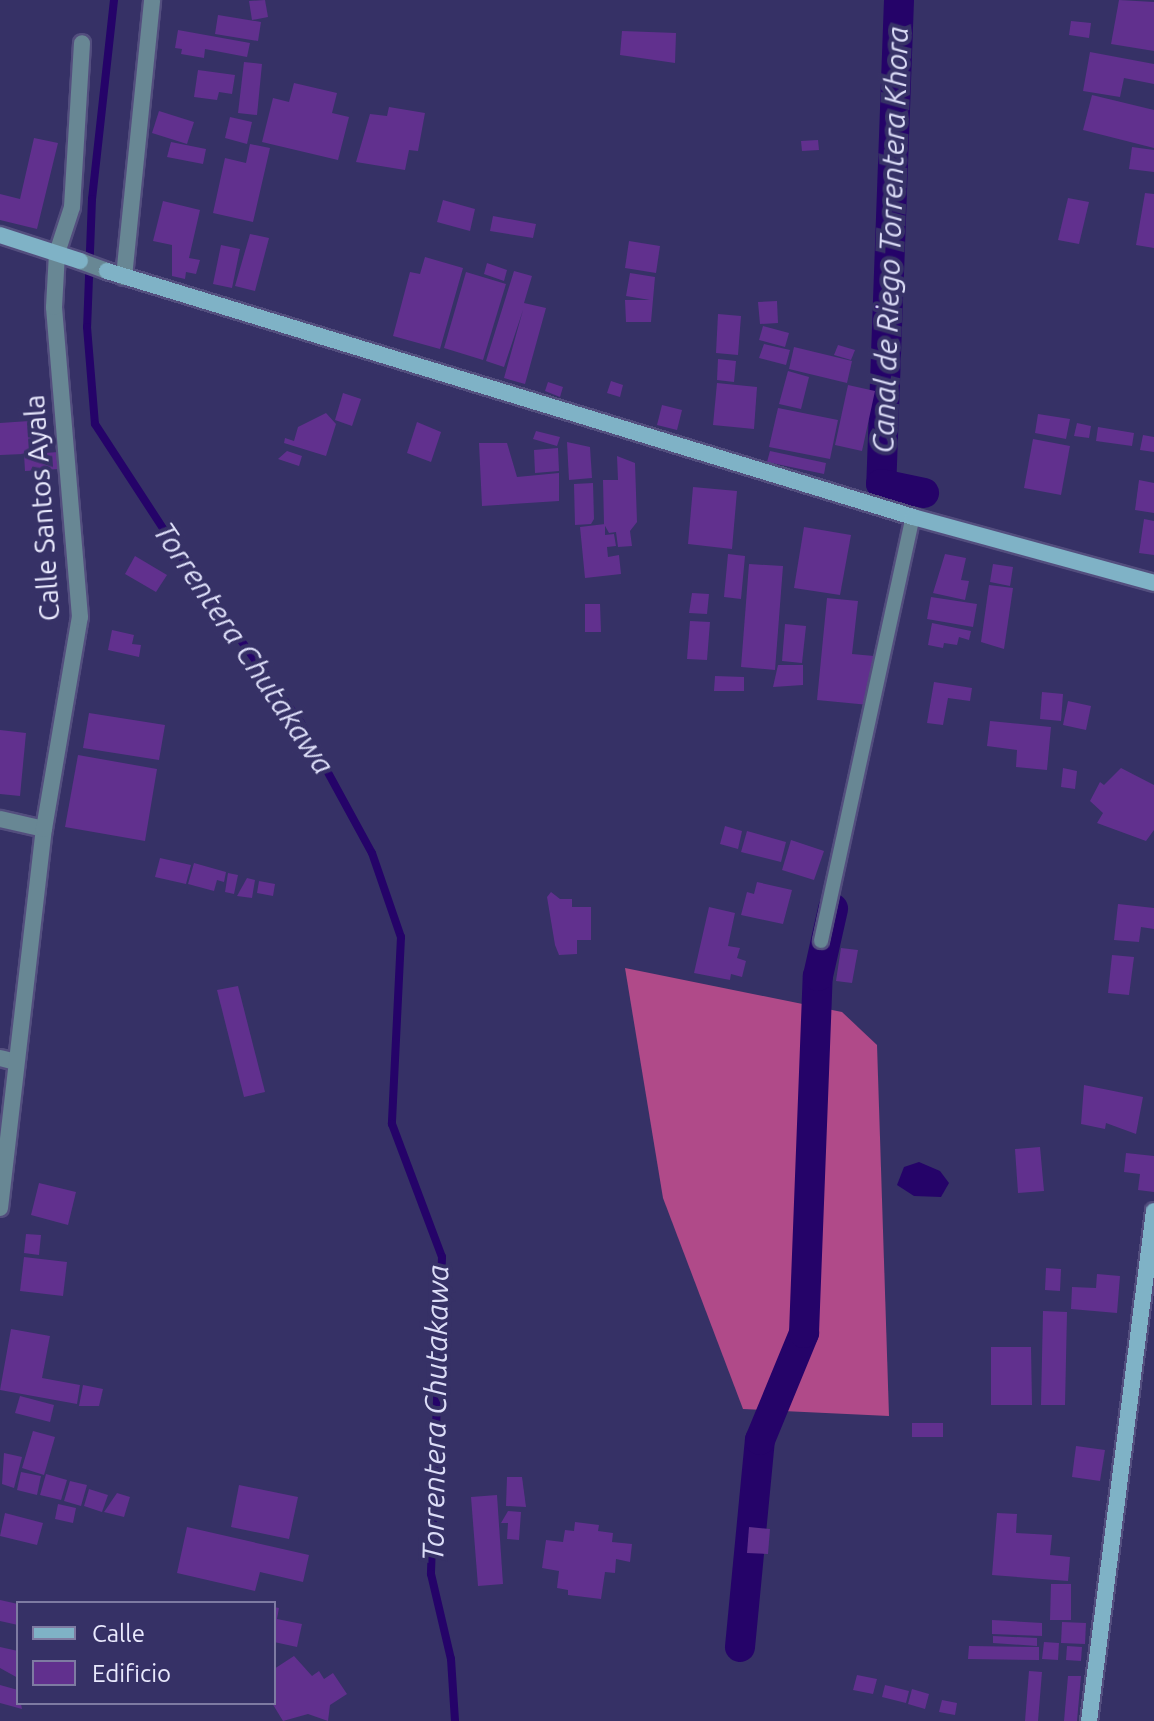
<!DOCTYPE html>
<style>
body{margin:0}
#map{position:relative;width:1154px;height:1721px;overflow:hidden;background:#363166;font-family:Ubuntu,sans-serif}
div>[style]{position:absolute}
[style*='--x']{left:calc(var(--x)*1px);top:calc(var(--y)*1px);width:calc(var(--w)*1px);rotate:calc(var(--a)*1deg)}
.forest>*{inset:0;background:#b04a89}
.water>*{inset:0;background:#250369}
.stream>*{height:8px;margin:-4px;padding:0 4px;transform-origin:4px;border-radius:4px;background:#250369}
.canal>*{height:30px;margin:-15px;padding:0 15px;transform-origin:15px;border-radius:15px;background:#250369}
.building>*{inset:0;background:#61308e}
.roads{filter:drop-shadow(2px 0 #534e7e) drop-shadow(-2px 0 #534e7e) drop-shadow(0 2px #534e7e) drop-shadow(0 -2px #534e7e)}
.lane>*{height:14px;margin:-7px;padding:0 7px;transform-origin:7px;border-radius:7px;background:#688794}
.street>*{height:16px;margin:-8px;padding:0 8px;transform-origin:8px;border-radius:8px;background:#688794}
.secondary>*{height:16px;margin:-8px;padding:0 8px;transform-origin:8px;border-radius:8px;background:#7fb2c6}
span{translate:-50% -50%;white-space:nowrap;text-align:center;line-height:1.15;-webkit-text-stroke:8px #363166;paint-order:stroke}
.street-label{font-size:28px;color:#e9e9fd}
.water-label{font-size:30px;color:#dcddf7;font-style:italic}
.legend{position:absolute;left:16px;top:1601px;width:260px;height:104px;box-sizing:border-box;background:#363166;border:2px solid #7e7ba2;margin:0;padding:10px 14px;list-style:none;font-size:24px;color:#e9e9fd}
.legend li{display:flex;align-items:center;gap:16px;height:40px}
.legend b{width:40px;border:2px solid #7e7ba2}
</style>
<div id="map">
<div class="forest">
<i style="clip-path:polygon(625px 968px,842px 1012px,877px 1045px,889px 1416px,743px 1409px,663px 1198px)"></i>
</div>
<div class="water">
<i style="clip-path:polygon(919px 1162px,940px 1171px,949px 1183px,941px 1197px,914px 1196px,897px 1185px,904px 1167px)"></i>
</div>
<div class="stream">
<i style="--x:114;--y:0;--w:200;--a:96.3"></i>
<i style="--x:92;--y:199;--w:128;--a:92.2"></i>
<i style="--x:87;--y:327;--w:97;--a:85.3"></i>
<i style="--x:95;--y:424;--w:178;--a:56.9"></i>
<i style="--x:192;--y:573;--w:185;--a:54"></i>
<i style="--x:301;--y:723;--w:148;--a:61.4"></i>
<i style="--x:372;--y:853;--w:89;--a:71"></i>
<i style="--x:401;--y:937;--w:187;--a:92.8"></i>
<i style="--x:392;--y:1124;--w:142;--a:69.4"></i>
<i style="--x:442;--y:1257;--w:317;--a:92"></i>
<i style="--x:431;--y:1574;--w:87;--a:76.8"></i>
<i style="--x:451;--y:1659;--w:62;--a:86.3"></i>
</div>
<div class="canal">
<i style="--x:899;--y:0;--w:484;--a:92.1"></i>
<i style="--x:881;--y:484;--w:44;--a:11.8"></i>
<i style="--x:740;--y:1647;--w:208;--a:-84.5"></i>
<i style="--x:760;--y:1440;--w:116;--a:-67.6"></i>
<i style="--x:804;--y:1333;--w:357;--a:-87.8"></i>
<i style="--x:818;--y:976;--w:69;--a:-77.4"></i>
</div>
<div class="building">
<i style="clip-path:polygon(265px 0,268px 17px,252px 20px,249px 1px)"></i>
<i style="clip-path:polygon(1119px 0,1154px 2px,1154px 51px,1111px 44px)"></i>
<i style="clip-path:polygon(218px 15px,261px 22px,258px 41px,215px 34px)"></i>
<i style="clip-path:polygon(1071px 21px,1091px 23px,1089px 38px,1069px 35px)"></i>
<i style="clip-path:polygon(178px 30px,250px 43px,247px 57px,205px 49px,204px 58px,181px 54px,182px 49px,175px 48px)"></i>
<i style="clip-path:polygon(622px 31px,676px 33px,675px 63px,620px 55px)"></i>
<i style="clip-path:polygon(1090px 52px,1154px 64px,1154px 84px,1124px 78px,1120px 97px,1083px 91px)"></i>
<i style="clip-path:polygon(244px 62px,262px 64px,257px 115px,238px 113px)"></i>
<i style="clip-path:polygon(198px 70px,235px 75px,232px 94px,219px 92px,217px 100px,194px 97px)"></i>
<i style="clip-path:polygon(294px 83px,337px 93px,332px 113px,349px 117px,338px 160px,262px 142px,273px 98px,289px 102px)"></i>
<i style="clip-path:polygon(1092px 95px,1154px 110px,1154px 148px,1083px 130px)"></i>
<i style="clip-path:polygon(389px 107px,425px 113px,418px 151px,409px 150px,405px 170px,356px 162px,370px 114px,387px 116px)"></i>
<i style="clip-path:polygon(159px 111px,194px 122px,187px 144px,152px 133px)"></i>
<i style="clip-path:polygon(230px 117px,252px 122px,247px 144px,225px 138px)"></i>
<i style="clip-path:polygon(34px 138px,58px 143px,37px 229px,0 220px,0 194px,20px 199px)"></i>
<i style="clip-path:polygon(818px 140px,819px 150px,802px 151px,801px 141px)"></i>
<i style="clip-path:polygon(171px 142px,206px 149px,203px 164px,167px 157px)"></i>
<i style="clip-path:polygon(250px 144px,270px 148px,253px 222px,213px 213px,225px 158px,246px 163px)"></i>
<i style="clip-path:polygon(1132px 147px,1154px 150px,1154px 172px,1129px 169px)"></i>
<i style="clip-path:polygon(1145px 193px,1154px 194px,1154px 248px,1136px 245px)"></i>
<i style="clip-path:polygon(1068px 198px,1089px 202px,1079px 244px,1058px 240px)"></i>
<i style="clip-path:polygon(443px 200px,475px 209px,470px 231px,437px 222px)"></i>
<i style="clip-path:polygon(163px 201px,200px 210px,189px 258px,200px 260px,196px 274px,186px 272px,185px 279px,172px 276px,172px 245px,153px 241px)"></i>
<i style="clip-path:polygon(493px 216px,536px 224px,533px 238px,490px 231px)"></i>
<i style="clip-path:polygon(250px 234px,269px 238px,255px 291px,235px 286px)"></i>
<i style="clip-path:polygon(629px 241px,660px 246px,656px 273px,625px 268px)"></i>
<i style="clip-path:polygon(221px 245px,240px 249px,232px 288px,213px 284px)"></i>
<i style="clip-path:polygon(425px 257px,463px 268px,440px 349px,393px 336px,410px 272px,420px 274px)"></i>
<i style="clip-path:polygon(487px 263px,507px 270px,504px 281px,484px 274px)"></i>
<i style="clip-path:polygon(514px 271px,532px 276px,524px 303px,546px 308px,525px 384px,504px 378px,523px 310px,504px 367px,486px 361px)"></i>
<i style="clip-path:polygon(466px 272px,506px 284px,483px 360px,444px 348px)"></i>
<i style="clip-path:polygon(630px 273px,655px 277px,651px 322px,626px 322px,625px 300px,650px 300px,626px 296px)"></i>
<i style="clip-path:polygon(777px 301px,778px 323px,760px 324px,758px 302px)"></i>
<i style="clip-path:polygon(718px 314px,741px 316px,738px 355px,716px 353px)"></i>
<i style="clip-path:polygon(763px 326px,789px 333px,785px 347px,759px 340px)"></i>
<i style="clip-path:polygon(764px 344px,790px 350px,786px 365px,759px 358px)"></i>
<i style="clip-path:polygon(838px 345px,855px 350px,851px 360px,834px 355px)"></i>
<i style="clip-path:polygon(794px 347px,852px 361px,847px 383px,789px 369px)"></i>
<i style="clip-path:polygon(718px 359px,736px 361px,734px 382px,717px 380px)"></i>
<i style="clip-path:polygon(788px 371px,809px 377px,801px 409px,779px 404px)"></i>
<i style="clip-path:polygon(611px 381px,623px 385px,620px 397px,607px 393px)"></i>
<i style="clip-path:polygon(548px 382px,563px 387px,560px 397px,545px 391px)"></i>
<i style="clip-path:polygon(717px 383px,757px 387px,754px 429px,713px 425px)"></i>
<i style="clip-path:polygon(848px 385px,875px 391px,862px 451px,835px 445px)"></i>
<i style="clip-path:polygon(343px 393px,361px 399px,352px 426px,335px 420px)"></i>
<i style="clip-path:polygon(662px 405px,682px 410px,677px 430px,657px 425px)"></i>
<i style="clip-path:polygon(778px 408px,838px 420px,830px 459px,769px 447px)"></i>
<i style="clip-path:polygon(326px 413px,336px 424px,326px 456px,284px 443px,285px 438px,294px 441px,298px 427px)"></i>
<i style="clip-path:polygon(1038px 414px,1070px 419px,1066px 439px,1035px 433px)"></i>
<i style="clip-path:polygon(44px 420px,45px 453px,58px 452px,59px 469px,25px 471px,24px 454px,0 455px,0 423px)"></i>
<i style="clip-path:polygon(417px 422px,441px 432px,431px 462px,407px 453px)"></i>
<i style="clip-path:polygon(1077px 423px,1091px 426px,1089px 438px,1074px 436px)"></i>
<i style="clip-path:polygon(1098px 427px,1134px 433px,1132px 446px,1096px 441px)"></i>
<i style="clip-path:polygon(536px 431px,560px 437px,557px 446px,533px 439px)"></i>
<i style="clip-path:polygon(1143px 435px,1154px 437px,1154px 452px,1140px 450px)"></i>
<i style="clip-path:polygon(1033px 439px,1070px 446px,1061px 495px,1024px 488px)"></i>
<i style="clip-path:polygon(567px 442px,590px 447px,592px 478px,569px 480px)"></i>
<i style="clip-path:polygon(479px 443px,507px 443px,517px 477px,559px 473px,559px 501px,482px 506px)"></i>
<i style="clip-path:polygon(558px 448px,559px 471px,535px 473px,534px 450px)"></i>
<i style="clip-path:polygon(287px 451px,302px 456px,299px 466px,278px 459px)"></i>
<i style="clip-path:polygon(770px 451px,826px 463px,824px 474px,767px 462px)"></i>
<i style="clip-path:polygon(617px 456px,635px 463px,637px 522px,630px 531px,632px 546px,618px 547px,616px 532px,609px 533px,604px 524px,603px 480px,618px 480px)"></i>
<i style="clip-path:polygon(1139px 480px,1154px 483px,1154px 513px,1135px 510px)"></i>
<i style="clip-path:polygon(593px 483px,594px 519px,591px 524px,575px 525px,574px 484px)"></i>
<i style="clip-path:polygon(693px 487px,737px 491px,732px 549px,688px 544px)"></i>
<i style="clip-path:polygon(1144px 519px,1154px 521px,1154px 555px,1139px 553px)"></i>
<i style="clip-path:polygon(605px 524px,605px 535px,614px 534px,616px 546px,607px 547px,608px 557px,619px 555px,621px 574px,585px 578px,580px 527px)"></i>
<i style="clip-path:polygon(804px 527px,851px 535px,840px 595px,794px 588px)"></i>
<i style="clip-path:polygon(728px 554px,745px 556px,741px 599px,724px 597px)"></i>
<i style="clip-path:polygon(945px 554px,966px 558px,961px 580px,969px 581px,965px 600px,933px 593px)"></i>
<i style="clip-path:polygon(135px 556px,167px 575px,156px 592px,125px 574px)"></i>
<i style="clip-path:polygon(749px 564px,783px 566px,775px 670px,741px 667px)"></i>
<i style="clip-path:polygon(993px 564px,1013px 567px,1010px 586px,990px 582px)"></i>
<i style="clip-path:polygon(989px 585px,1013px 588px,1004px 649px,981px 642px)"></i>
<i style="clip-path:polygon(692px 593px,709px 594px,707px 614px,689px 613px)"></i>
<i style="clip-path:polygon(931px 597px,977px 604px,973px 627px,927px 619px)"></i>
<i style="clip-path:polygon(827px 598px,858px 601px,852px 654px,874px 656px,869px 705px,817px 700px)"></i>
<i style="clip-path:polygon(585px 604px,600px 604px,601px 632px,585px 632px)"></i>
<i style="clip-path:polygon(690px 621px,710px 622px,707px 660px,687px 659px)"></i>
<i style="clip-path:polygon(932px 623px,971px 631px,969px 640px,959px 637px,957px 645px,944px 643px,943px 648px,928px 645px)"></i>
<i style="clip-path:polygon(785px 624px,806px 626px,802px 663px,782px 661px)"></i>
<i style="clip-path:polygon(112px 630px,134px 635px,132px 644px,141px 645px,139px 657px,108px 650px)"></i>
<i style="clip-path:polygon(778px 665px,803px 665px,803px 685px,773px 687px)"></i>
<i style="clip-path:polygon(715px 676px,744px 677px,744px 691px,714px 691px)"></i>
<i style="clip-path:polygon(934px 682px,972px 688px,970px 701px,948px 698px,943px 725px,927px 723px)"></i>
<i style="clip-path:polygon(1042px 692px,1063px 694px,1061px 721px,1040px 719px)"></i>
<i style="clip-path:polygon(1068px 701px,1091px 706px,1086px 730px,1063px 725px)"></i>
<i style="clip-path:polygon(89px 713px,165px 725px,159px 760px,83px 748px)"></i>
<i style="clip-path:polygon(990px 721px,1051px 727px,1047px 770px,1016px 767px,1017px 750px,987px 746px)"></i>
<i style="clip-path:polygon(0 730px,26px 733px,20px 796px,0 794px)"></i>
<i style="clip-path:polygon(78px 755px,157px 769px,145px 841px,65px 827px)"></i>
<i style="clip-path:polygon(1063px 768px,1077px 771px,1075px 789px,1061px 787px)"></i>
<i style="clip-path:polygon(1121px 768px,1154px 785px,1154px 830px,1146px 841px,1097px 823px,1103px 813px,1090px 801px,1100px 782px,1104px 785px)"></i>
<i style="clip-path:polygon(725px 826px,742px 831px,738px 849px,720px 844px)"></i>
<i style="clip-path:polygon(747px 831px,786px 842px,781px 862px,741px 852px)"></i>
<i style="clip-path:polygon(791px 840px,824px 851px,814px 880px,782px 870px)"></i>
<i style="clip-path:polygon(160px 858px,191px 865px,186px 884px,155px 877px)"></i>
<i style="clip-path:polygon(194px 863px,226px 872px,224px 882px,217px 880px,214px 891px,188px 884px)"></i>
<i style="clip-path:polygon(228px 873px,238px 875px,234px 894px,225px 892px)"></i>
<i style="clip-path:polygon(247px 878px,255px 880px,252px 898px,237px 896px)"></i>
<i style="clip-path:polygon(259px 881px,275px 884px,273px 896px,257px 893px)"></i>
<i style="clip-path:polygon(757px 882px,792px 890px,783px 924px,741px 915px,747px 892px,754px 894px)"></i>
<i style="clip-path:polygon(551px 892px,560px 899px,572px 899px,572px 907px,591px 907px,591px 940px,577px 940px,577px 954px,559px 955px,555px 945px,547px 897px)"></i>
<i style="clip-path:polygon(1118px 904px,1154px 908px,1154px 929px,1141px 927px,1139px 942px,1114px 940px)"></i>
<i style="clip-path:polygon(709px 907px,735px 913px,728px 946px,740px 948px,737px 958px,746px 961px,742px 977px,731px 974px,730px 980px,694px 973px)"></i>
<i style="clip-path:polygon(841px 948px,858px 950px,852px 983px,836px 981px)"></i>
<i style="clip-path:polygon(1112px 955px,1134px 957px,1129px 995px,1108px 993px)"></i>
<i style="clip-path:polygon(238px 986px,265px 1092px,244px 1097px,217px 990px)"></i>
<i style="clip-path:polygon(1084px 1085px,1143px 1097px,1136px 1134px,1106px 1123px,1105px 1129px,1081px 1124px)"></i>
<i style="clip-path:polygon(1040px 1147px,1044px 1191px,1018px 1193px,1015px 1149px)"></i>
<i style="clip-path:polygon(1126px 1153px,1154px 1156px,1154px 1192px,1138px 1190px,1140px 1174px,1124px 1172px)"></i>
<i style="clip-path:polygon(39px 1183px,76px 1192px,68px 1225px,31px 1215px)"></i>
<i style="clip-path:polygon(26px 1234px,41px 1235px,39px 1255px,24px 1253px)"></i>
<i style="clip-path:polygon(24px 1257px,67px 1262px,63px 1296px,20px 1291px)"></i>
<i style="clip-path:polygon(1046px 1268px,1061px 1269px,1060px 1291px,1045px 1290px)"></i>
<i style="clip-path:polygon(1097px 1274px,1120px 1276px,1117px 1313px,1071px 1309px,1072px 1287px,1096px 1288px)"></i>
<i style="clip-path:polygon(1043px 1311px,1067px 1312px,1065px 1405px,1041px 1405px)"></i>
<i style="clip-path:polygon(11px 1329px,50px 1336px,42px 1378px,80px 1385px,77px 1404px,0 1390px)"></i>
<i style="clip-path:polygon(991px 1347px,1031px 1347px,1032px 1405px,991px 1405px)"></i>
<i style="clip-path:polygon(83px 1385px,103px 1389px,99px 1406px,79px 1406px)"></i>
<i style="clip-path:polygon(20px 1396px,54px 1405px,50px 1422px,15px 1413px)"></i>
<i style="clip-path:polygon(912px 1423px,943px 1423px,943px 1437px,912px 1437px)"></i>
<i style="clip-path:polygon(33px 1431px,55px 1437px,44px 1475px,22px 1468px)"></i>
<i style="clip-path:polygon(1076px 1446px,1105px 1450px,1100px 1481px,1072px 1477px)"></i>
<i style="clip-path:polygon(4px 1453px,22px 1457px,14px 1488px,2px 1484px)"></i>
<i style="clip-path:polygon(21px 1472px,41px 1476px,37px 1495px,17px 1490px)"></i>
<i style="clip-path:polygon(46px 1474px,67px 1480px,61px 1500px,40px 1495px)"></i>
<i style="clip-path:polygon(507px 1477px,522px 1477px,526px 1507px,506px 1506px)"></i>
<i style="clip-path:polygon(70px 1481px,87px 1485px,81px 1506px,64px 1501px)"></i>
<i style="clip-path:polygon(239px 1485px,298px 1497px,289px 1539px,231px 1527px)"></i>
<i style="clip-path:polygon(89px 1489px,108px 1495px,102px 1512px,84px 1506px)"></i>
<i style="clip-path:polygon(117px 1493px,130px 1497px,124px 1517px,104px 1512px)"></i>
<i style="clip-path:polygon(497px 1495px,503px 1584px,478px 1586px,471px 1497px)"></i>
<i style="clip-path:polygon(58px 1504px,76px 1508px,73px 1523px,55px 1519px)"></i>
<i style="clip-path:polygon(508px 1511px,521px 1512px,519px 1540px,507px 1539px,508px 1523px,501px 1523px)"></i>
<i style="clip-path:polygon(5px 1513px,43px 1523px,37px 1545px,0 1536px)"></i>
<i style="clip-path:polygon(997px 1513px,1017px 1514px,1016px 1533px,1052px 1535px,1050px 1555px,1070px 1557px,1068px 1581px,992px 1575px)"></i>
<i style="clip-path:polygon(575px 1522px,599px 1525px,598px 1531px,613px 1533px,612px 1542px,632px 1544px,630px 1562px,616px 1559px,615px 1573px,605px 1572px,601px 1599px,568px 1595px,568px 1590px,557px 1588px,559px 1571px,542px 1568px,546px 1540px,563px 1542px,565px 1530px,574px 1531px)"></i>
<i style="clip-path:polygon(187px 1527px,309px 1555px,303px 1582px,260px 1572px,255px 1591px,177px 1573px)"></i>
<i style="clip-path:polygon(749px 1527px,770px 1529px,768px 1554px,747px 1553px)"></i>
<i style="clip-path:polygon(1051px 1584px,1071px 1584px,1071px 1620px,1050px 1620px)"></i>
<i style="clip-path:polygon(0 1600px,18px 1604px,18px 1625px,0 1621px)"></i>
<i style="clip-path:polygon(274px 1607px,279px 1608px,277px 1619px,302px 1624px,297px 1647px,274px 1642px)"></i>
<i style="clip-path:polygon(992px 1620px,1042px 1623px,1042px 1636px,992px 1634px)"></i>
<i style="clip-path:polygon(1062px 1622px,1086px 1623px,1085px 1644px,1061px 1643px)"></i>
<i style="clip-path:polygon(993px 1636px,1037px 1638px,1037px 1646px,993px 1643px)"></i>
<i style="clip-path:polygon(1044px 1642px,1059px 1643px,1058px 1660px,1042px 1659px)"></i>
<i style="clip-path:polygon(969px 1646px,1039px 1647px,1039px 1660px,968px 1659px)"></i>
<i style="clip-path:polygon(1067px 1646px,1082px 1647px,1081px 1661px,1066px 1660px)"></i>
<i style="clip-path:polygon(0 1647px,18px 1651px,18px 1678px,0 1668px)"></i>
<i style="clip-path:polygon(294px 1656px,312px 1676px,319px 1671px,324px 1679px,333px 1673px,347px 1694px,330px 1705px,328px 1721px,308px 1714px,283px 1721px,272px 1703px,274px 1669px)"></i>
<i style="clip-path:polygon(1029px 1671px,1042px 1672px,1038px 1721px,1025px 1721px)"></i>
<i style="clip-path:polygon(857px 1675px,877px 1679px,873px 1694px,853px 1690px)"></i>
<i style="clip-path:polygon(1068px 1676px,1081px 1676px,1077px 1721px,1064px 1721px)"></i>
<i style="clip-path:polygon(0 1685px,18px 1690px,22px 1709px,0 1703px)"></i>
<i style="clip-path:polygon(885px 1685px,909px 1691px,906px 1703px,882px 1697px)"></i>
<i style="clip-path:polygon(912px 1689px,929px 1694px,925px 1709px,908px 1704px)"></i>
<i style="clip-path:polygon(942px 1700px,957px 1703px,955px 1715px,939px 1712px)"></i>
</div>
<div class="roads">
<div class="lane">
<i style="--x:821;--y:941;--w:434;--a:-77.8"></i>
</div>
<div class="street">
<i style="--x:80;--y:261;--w:29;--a:20"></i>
<i style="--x:124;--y:277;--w:278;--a:-84.2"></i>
<i style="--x:0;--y:819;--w:45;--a:12.8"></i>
<i style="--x:0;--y:1058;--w:16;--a:14"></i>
<i style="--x:0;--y:1208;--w:382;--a:-83.4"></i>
<i style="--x:44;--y:829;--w:215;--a:-80.4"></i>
<i style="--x:80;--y:617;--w:311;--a:-94.8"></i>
<i style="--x:54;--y:307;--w:54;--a:-86.8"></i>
<i style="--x:57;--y:253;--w:48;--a:-71.9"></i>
<i style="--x:72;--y:207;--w:164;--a:-86.5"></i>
</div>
<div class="secondary">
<i style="--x:0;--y:235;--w:84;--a:18"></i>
<i style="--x:107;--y:271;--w:843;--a:16.97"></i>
<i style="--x:913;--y:517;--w:250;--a:15.3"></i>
<i style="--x:1089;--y:1721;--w:514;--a:-82.74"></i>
</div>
</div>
<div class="street-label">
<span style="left:42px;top:508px;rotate:-94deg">Calle Santos Ayala</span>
</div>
<div class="water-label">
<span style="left:890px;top:240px;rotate:-88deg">Canal de Riego Torrentera Khora</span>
<span style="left:244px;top:648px;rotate:56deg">Torrentera Chutakawa</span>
<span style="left:435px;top:1413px;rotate:-89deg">Torrentera Chutakawa</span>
</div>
<ul class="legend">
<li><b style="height:10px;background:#7fb2c6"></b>Calle</li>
<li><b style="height:22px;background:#61308e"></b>Edificio</li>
</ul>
</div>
